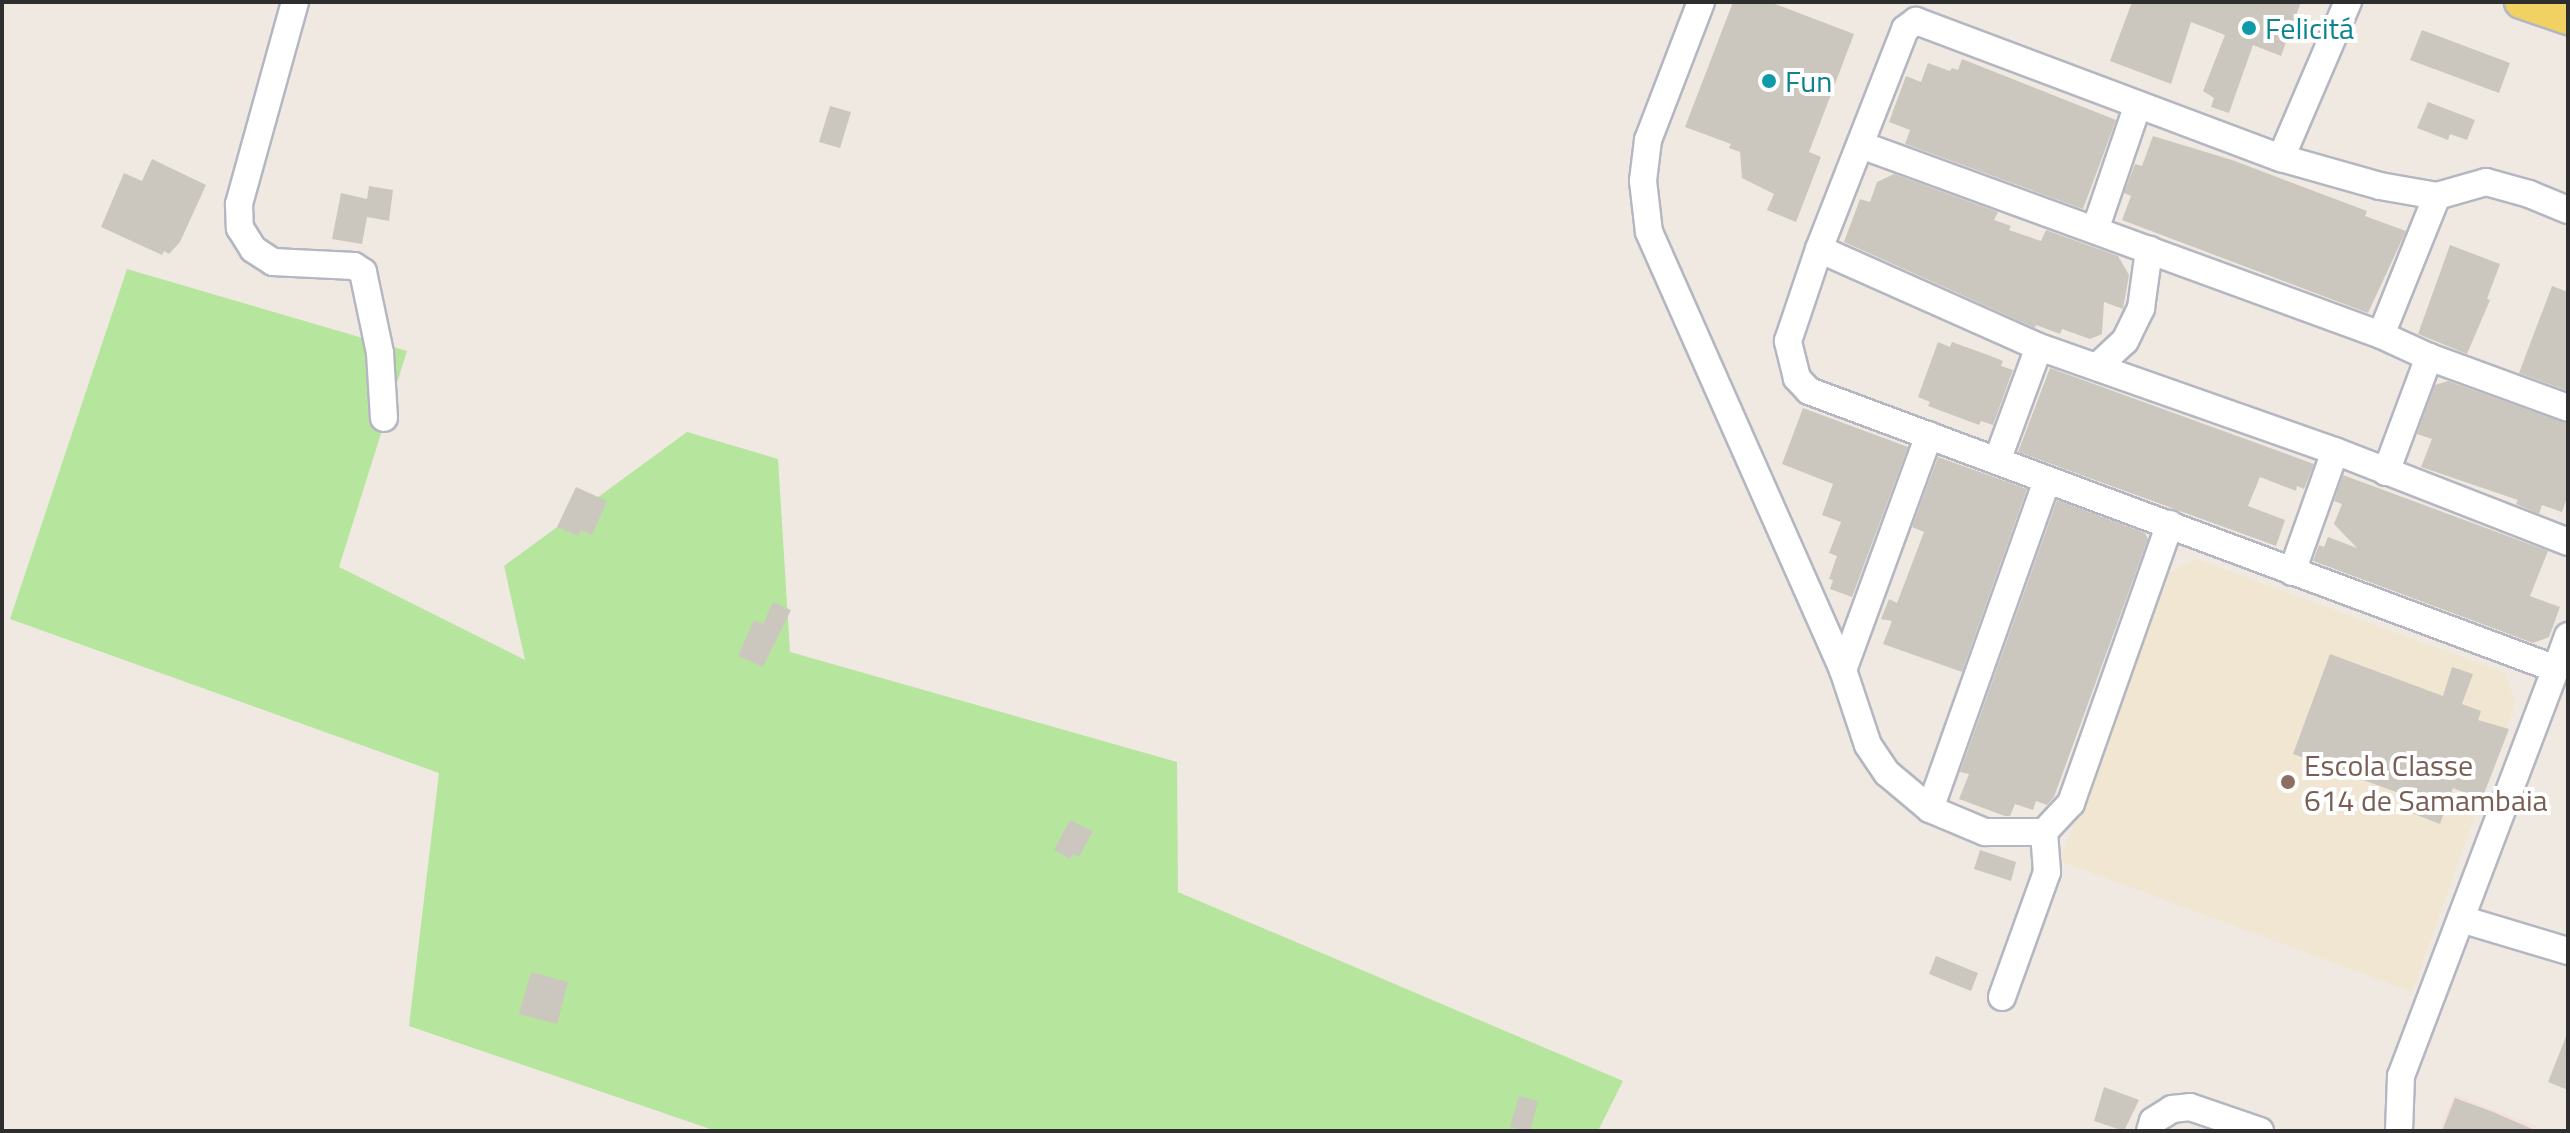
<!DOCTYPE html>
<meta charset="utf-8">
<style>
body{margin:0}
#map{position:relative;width:2570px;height:1133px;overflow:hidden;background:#efe9e1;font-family:"Titillium Web",sans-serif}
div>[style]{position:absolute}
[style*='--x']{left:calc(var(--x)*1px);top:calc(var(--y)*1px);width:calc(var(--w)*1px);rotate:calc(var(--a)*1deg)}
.education>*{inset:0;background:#f0e6d1}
.medical>*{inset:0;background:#f5dfe0}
.green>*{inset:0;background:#b6e59e}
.building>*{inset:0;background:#cbc7bf}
.roads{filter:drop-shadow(2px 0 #b4b7c1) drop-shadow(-2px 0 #b4b7c1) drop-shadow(0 2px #b4b7c1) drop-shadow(0 -2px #b4b7c1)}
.minor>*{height:26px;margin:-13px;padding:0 13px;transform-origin:13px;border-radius:13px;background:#fff}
.major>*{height:32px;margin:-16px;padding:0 16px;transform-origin:16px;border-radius:16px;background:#f2d163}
.dots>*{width:22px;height:22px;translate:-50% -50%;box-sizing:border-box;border:4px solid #fff;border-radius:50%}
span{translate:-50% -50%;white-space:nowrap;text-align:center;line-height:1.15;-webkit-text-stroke:8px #fff;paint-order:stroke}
.culture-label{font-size:30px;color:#0d838f}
.left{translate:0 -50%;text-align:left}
.education-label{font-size:30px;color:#785e54}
.frame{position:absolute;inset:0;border:4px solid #2e2e2e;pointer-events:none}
</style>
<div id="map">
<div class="education">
<i style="clip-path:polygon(2196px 559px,2505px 673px,2515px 703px,2412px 992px,2060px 861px,2164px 576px)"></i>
</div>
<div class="medical">
<i style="clip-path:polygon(2454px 1095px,2536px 1126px,2535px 1131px,2439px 1131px)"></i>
</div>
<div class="green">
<i style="clip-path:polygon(127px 269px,407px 351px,339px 567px,525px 660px,504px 566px,687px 432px,778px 459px,790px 652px,1177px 762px,1178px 892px,1623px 1081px,1598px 1131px,716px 1131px,409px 1026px,439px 773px,10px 619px)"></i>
</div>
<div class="building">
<i style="clip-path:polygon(1733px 2px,1770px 2px,1854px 34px,1809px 152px,1821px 157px,1796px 222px,1767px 210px,1774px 194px,1742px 178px,1740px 152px,1729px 148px,1731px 144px,1685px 127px)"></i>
<i style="clip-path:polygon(2132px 2px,2301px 2px,2281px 56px,2253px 45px,2229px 113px,2211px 107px,2214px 98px,2203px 91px,2225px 35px,2191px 22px,2171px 84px,2110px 61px)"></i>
<i style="clip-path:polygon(2422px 30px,2510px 63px,2499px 93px,2410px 60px)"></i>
<i style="clip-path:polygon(1962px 59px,2116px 120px,2083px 209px,1905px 144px,1910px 130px,1889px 122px,1906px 76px,1921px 82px,1928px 63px,1950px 71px,1952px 68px,1958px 70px)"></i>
<i style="clip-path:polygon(2428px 102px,2475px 120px,2467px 140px,2450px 134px,2448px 140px,2417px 128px)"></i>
<i style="clip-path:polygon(830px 106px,851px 112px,840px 148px,819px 142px)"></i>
<i style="clip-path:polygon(2153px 136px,2232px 160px,2367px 211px,2365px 216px,2406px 231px,2368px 313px,2122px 220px,2131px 196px,2124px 193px,2135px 164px,2142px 166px)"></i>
<i style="clip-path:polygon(152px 159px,206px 185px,180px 242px,169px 254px,164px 251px,162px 255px,101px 227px,124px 173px,142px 181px)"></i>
<i style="clip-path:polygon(1894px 174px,1998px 212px,1994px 220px,2011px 226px,2009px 230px,2041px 241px,2046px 230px,2118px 256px,2129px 275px,2123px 309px,2104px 302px,2102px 334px,2090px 339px,2062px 329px,2060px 334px,2036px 325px,2035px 328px,1844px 242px,1860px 199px,1870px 202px,1877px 182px)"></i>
<i style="clip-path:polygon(369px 186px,393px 190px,389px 221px,367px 217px,362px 244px,332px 239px,341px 193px,367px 199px)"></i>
<i style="clip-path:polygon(2450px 245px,2500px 264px,2487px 299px,2490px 300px,2467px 354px,2418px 334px)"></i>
<i style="clip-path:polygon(2552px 286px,2568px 292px,2568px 391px,2519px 373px)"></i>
<i style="clip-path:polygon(1938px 342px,1950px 347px,1952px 342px,1988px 355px,2003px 361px,2001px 366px,2013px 370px,1993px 425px,1981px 421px,1979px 425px,1928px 406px,1930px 402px,1918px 397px)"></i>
<i style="clip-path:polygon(2050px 368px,2314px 464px,2304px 489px,2297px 486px,2296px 491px,2260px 477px,2248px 506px,2285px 520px,2276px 546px,2018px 452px)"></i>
<i style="clip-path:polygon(2448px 381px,2568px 424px,2568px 495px,2562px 512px,2542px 505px,2539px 514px,2516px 504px,2518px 500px,2421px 467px,2432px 439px,2417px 434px,2435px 385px)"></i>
<i style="clip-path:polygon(1803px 408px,1908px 447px,1852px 597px,1830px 589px,1833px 580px,1829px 579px,1837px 556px,1829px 553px,1841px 522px,1822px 515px,1833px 484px,1782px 464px)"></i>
<i style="clip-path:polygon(1938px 457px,2027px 489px,1962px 672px,1883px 644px,1892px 621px,1881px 619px,1889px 599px,1897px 603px,1924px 532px,1912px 527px)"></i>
<i style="clip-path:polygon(2343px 475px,2548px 551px,2530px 596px,2560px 607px,2549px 637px,2533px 643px,2313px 561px,2319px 545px,2324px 547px,2328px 537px,2357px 548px,2334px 524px,2342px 504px,2334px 501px)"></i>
<i style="clip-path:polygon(576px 487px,607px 501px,592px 535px,581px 530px,578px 536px,557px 527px)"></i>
<i style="clip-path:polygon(2057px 500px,2145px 533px,2148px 539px,2054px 797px,2047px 805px,2036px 801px,2033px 810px,2015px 804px,2010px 816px,2005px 816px,1959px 799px,1969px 774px,1960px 772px)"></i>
<i style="clip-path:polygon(773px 602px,791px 610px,763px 667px,738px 656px,754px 620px,763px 624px)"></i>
<i style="clip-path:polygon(2330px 654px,2443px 696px,2452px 667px,2473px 674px,2462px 704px,2481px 711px,2478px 720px,2509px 729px,2482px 799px,2453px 788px,2440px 824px,2399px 808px,2404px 795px,2293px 754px)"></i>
<i style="clip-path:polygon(1070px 820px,1093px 831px,1079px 857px,1073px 854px,1070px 859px,1054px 850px)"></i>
<i style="clip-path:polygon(1980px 850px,2016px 862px,2011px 881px,1974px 869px)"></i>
<i style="clip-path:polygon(1936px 956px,1978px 973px,1971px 991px,1929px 974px)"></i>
<i style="clip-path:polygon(531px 972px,568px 982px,557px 1024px,519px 1014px)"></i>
<i style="clip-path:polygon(2567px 1034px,2568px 1034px,2568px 1090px,2548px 1082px)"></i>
<i style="clip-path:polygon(2104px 1087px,2139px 1100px,2124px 1131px,2094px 1121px)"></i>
<i style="clip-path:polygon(1519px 1096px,1538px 1101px,1530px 1131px,1510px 1127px)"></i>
<i style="clip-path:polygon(2455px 1098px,2493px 1112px,2537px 1131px,2442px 1131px)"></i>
</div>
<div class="roads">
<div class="minor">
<i style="--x:295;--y:2;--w:210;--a:105.5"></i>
<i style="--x:239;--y:204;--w:24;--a:88"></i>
<i style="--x:240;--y:228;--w:25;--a:58"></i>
<i style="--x:253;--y:249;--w:24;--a:33"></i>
<i style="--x:273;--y:262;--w:81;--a:2.8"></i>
<i style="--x:354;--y:266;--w:11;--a:34"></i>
<i style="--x:363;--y:272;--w:83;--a:78.1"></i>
<i style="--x:380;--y:353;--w:65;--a:86.5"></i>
<i style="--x:1701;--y:2;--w:148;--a:111"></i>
<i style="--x:1648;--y:140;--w:41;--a:97"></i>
<i style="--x:1643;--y:181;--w:51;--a:83.3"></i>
<i style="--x:1649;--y:232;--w:479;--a:66.1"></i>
<i style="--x:1843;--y:670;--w:79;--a:71.6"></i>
<i style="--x:1868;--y:745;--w:34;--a:56"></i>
<i style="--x:1887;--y:773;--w:56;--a:39.9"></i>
<i style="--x:1930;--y:809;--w:60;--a:22.7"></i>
<i style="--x:1985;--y:832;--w:59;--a:0"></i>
<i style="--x:2044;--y:832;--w:40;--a:-47"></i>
<i style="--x:2071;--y:803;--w:296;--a:-70.5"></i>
<i style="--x:1861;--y:145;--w:554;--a:20.07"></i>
<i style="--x:2381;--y:335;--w:53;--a:24.6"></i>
<i style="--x:2429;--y:357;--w:148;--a:20.1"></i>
<i style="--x:2281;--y:158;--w:170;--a:-66.8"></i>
<i style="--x:2095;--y:230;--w:130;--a:-71.1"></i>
<i style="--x:1819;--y:249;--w:241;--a:24"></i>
<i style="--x:2039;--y:347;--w:314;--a:19.4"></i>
<i style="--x:2335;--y:451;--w:250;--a:21.3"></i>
<i style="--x:2381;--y:335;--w:150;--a:-68.1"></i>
<i style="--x:2099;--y:365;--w:35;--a:-43"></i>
<i style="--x:2125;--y:341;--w:37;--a:-64"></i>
<i style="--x:2141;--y:308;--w:59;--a:-82.1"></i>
<i style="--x:1997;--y:461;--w:121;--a:-69.8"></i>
<i style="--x:2386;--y:472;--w:123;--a:-69.5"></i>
<i style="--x:2292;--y:572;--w:128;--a:-70.4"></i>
<i style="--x:2556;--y:669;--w:35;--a:-70"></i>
<i style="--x:1843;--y:670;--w:250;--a:-69.9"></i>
<i style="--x:1930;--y:809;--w:348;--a:-70.4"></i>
<i style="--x:2461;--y:919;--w:112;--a:16.7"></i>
<i style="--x:2002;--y:997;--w:133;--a:-70.2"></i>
<i style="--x:2047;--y:872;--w:40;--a:-94.3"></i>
<i style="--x:2150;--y:1131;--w:10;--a:-73"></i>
<i style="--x:2153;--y:1121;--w:22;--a:-32"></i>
<i style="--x:2172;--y:1109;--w:18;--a:-6"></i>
<i style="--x:2190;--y:1107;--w:74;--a:18.9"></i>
<i style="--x:2399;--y:1131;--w:55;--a:-87.9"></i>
<i style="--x:2401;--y:1076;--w:436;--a:-69.2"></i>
<i style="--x:2556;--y:669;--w:797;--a:-159.59"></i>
<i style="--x:1809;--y:391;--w:18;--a:-133"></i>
<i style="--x:1797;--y:378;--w:38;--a:-104"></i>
<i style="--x:1788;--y:341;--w:97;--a:-71.4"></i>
<i style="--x:1819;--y:249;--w:236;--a:-68.6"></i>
<i style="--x:1905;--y:29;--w:14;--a:-36"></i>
<i style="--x:1916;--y:21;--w:390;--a:20.6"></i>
<i style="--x:2281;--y:158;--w:103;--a:15.8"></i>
<i style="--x:2380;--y:186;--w:58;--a:10"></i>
<i style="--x:2437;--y:196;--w:51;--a:-15.9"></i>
<i style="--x:2486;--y:182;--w:45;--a:15.6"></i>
<i style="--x:2529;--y:194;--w:42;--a:22.3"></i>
</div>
<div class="major">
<i style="--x:2521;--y:2;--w:50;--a:18.8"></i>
</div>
</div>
<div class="dots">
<i style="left:2249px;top:28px;background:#0f9aa8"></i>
<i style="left:1769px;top:81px;background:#0f9aa8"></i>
<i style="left:2288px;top:782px;background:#8d6e63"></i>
</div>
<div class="culture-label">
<span class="left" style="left:2265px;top:28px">Felicitá</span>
<span class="left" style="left:1785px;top:81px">Fun</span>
</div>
<div class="education-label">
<span class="left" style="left:2304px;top:782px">Escola Classe<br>614 de Samambaia</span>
</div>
<div class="frame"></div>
</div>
